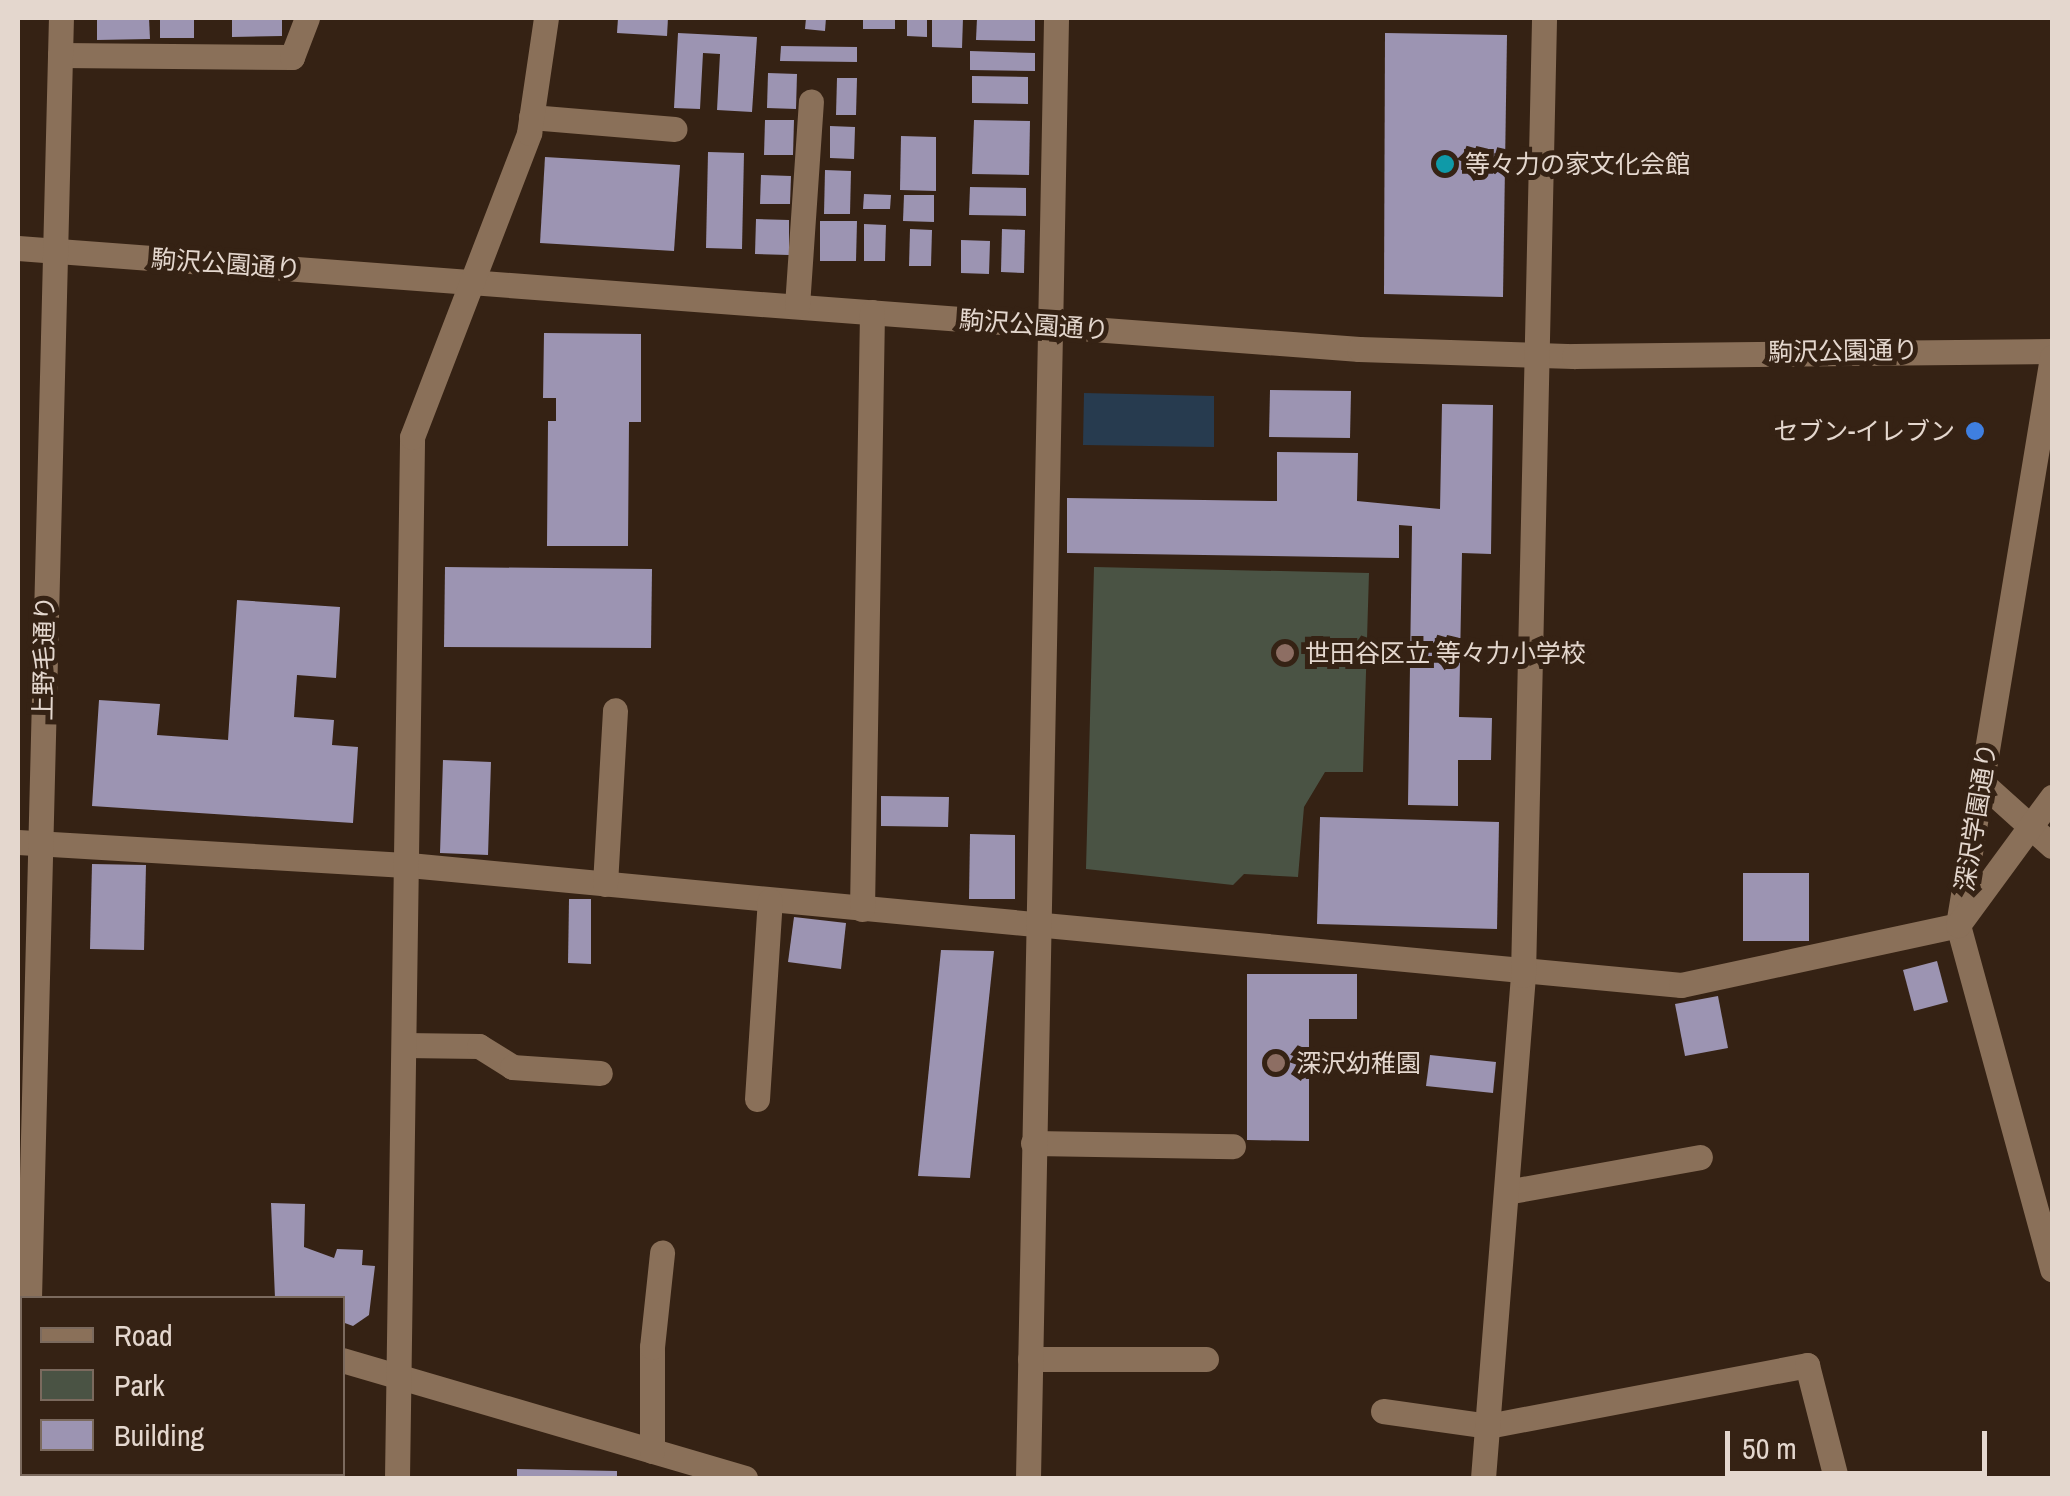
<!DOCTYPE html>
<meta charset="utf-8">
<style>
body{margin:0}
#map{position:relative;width:2070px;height:1496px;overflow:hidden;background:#352214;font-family:"Archivo Narrow","Noto Sans JP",sans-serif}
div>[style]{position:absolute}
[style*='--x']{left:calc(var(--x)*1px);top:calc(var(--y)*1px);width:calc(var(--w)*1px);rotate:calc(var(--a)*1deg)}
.green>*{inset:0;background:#4a5344}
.water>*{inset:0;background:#273b4f}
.building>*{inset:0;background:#9c94b2}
.minor>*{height:25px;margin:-12.5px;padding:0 12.5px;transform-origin:12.5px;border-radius:12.5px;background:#8a7059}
.dots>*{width:28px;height:28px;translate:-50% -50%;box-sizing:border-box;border:5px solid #352214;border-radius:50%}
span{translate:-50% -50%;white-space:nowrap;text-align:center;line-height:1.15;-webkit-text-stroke:10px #352214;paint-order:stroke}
.poi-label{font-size:25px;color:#e4d7ce}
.left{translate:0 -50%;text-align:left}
.right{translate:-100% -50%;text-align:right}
.street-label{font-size:25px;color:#e4d7ce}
.frame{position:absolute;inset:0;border:20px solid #e4d7ce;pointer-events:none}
.legend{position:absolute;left:20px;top:1296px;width:325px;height:180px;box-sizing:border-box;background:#352214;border:2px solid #7b6a5e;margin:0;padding:12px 18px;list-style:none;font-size:30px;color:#e4d7ce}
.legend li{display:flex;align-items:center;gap:20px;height:50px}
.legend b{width:50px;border:2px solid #7b6a5e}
.scale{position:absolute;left:1725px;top:1431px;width:262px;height:45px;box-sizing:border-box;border:5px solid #e4d7ce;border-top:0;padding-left:12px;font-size:30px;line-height:35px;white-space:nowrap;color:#e4d7ce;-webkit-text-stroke:8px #352214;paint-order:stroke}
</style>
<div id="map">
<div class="green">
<i style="clip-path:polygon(1094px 567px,1369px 573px,1363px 772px,1325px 772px,1304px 807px,1298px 877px,1244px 874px,1233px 885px,1086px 869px)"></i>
</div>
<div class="water">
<i style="clip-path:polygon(1084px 393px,1214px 396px,1214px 447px,1083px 445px)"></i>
</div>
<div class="building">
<i style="clip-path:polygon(97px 18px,149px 18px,150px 39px,97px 40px)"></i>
<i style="clip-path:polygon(160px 18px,194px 18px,194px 38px,160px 38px)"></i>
<i style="clip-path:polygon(232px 18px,282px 18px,282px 36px,232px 37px)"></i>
<i style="clip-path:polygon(618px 18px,668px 18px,667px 36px,617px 33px)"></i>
<i style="clip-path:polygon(806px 18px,826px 18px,825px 31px,805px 29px)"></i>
<i style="clip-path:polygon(863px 18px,895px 18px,895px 29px,863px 29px)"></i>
<i style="clip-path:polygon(907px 18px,927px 18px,927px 37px,907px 36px)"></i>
<i style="clip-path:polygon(932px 18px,963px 18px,962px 48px,932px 47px)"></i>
<i style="clip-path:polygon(977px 18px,1035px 18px,1035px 41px,976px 40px)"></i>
<i style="clip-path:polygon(678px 33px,757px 37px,752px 112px,717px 110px,720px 54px,703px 53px,700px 109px,674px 108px)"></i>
<i style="clip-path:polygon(1385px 33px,1507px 35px,1503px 297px,1384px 294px)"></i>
<i style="clip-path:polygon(781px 46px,857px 47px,857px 62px,780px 61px)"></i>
<i style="clip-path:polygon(970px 51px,1035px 53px,1035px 71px,970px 70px)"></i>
<i style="clip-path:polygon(768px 73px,797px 74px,796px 109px,767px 108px)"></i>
<i style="clip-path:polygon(972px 76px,1028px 77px,1028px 104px,972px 103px)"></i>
<i style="clip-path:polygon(837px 78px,857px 78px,856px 115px,836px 115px)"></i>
<i style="clip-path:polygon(765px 120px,794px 120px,793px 155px,764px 155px)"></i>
<i style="clip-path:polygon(974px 120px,1030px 121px,1029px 175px,972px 174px)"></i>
<i style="clip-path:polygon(830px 126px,855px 127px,854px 159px,830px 158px)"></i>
<i style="clip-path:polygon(901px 136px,936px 137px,936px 191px,900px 190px)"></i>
<i style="clip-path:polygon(708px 152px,744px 153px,742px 249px,706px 248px)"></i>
<i style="clip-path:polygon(545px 157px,680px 165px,674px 251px,540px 243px)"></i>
<i style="clip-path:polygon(825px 170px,851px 171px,850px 214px,824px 214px)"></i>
<i style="clip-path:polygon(761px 175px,791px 176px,790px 204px,760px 204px)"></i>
<i style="clip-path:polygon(970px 187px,1026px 188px,1026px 216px,969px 215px)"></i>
<i style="clip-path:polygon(864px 194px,891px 195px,890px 209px,863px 209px)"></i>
<i style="clip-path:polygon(904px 195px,934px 195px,934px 222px,903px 221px)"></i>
<i style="clip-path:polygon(756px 219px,789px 220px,789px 255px,755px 254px)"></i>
<i style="clip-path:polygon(820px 221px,857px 221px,856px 261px,820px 261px)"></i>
<i style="clip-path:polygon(864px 224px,886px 225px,885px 261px,864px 261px)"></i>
<i style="clip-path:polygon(910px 229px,932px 230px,931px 266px,909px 266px)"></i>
<i style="clip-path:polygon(1002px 229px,1025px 230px,1024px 273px,1001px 272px)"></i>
<i style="clip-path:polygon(961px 240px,990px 241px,989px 274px,961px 273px)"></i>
<i style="clip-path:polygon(544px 333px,641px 334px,641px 422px,629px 422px,628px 546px,547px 546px,548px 421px,556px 421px,556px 398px,543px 398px)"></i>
<i style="clip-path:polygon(1270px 390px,1351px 391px,1350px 438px,1269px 437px)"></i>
<i style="clip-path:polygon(1442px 404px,1493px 405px,1491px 554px,1462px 553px,1459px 717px,1492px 718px,1491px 760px,1458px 760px,1458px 806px,1408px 805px,1412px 526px,1399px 525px,1399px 558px,1067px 553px,1067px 498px,1277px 501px,1277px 452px,1358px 453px,1357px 501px,1440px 509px)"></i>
<i style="clip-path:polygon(445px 567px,652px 569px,651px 648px,444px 647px)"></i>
<i style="clip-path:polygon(237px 600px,340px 607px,336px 678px,297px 675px,294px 717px,334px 720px,332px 745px,358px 747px,353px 823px,92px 806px,99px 700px,160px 704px,157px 735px,228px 740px)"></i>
<i style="clip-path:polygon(443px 760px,491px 762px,488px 855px,440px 853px)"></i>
<i style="clip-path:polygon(881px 796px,949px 797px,948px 827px,881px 826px)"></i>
<i style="clip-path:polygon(1320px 817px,1499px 822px,1497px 929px,1317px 924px)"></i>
<i style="clip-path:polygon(970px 834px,1015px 835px,1015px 899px,969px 899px)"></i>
<i style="clip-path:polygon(92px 864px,146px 865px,144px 950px,90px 949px)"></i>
<i style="clip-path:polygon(1743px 873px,1809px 873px,1809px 941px,1743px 941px)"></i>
<i style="clip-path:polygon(569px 899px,591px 899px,591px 964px,568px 963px)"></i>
<i style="clip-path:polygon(794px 917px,846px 923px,841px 969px,788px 962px)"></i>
<i style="clip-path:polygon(941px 950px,994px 951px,970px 1178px,918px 1176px)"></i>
<i style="clip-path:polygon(1937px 961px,1948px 1002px,1914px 1011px,1903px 970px)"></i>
<i style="clip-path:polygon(1247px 974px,1357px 974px,1357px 1019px,1309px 1019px,1309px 1141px,1247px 1140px)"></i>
<i style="clip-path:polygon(1718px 996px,1728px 1048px,1685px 1056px,1675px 1004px)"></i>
<i style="clip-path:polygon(1430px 1055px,1496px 1062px,1493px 1093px,1426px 1086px)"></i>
<i style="clip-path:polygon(271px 1203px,305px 1204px,304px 1247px,334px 1258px,337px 1249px,363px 1250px,362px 1265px,375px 1266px,369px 1315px,353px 1326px,342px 1322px,342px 1298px,275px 1298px)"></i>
<i style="clip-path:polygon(517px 1469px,617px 1471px,617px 1478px,517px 1478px)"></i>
</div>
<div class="minor">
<i style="--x:60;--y:55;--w:232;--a:0.5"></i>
<i style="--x:292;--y:57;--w:42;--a:-69"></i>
<i style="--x:531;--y:117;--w:144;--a:4.8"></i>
<i style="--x:18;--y:248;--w:1345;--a:4.31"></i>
<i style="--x:1359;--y:349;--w:215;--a:1.9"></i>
<i style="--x:1574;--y:356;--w:478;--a:-0.6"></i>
<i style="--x:797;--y:306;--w:205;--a:-86.1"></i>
<i style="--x:2052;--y:357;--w:576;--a:99.4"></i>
<i style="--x:1958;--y:925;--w:357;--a:74.7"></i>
<i style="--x:1982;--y:783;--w:94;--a:42"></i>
<i style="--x:18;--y:842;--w:392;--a:3.4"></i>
<i style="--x:409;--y:865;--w:1278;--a:5.39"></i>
<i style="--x:1681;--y:985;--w:283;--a:-12.2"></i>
<i style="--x:1958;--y:925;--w:159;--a:-53.7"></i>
<i style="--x:605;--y:884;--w:174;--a:-86.7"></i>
<i style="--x:862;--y:909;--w:597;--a:-89.04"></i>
<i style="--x:404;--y:1045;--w:75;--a:0.8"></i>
<i style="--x:479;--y:1046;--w:39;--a:32"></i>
<i style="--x:512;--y:1067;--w:88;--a:3.9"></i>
<i style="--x:757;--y:1099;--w:199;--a:-86.3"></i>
<i style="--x:1033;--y:1143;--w:200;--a:0.9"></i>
<i style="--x:1506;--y:1192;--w:197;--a:-10.2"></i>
<i style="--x:29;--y:1298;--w:1280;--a:-88.57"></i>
<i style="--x:1030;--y:1359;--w:176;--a:0"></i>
<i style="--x:342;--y:1360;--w:420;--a:16.3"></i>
<i style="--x:1383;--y:1411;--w:106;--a:8.1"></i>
<i style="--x:1488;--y:1426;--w:325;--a:-10.8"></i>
<i style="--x:1807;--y:1365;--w:117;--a:75.6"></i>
<i style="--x:652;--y:1451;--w:104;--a:-90"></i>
<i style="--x:652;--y:1347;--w:95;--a:-83.9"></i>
<i style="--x:23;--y:1478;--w:4;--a:-90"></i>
<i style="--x:397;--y:1478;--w:1041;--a:-89.17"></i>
<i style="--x:412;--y:437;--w:326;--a:-68.9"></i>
<i style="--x:529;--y:133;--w:116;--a:-81.6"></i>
<i style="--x:1028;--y:1478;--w:1460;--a:-88.9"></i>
<i style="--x:1483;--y:1478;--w:505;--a:-85.45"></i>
<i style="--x:1523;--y:975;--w:957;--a:-88.74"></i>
</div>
<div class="dots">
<i style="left:1445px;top:164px;background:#0f9aa8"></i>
<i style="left:1975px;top:431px;background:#3f7fe0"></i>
<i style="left:1285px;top:653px;background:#8d6e63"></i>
<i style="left:1276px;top:1063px;background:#8d6e63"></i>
</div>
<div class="poi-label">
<span class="left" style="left:1465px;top:164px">等々力の家文化会館</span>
<span class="right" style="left:1955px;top:431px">セブン-イレブン</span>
<span class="left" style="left:1305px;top:653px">世田谷区立 等々力小学校</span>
<span class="left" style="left:1296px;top:1063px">深沢幼稚園</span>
</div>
<div class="street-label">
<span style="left:226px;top:264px;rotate:4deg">駒沢公園通り</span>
<span style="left:1034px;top:325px;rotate:4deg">駒沢公園通り</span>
<span style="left:1843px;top:351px;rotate:-1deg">駒沢公園通り</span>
<span style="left:44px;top:658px;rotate:-89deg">上野毛通り</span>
<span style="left:1976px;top:817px;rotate:-81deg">深沢学園通り</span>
</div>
<div class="frame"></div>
<ul class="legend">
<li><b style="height:12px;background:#8a7059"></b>Road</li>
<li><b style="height:28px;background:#4a5344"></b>Park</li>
<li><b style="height:28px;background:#9c94b2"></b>Building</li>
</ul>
<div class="scale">50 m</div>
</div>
